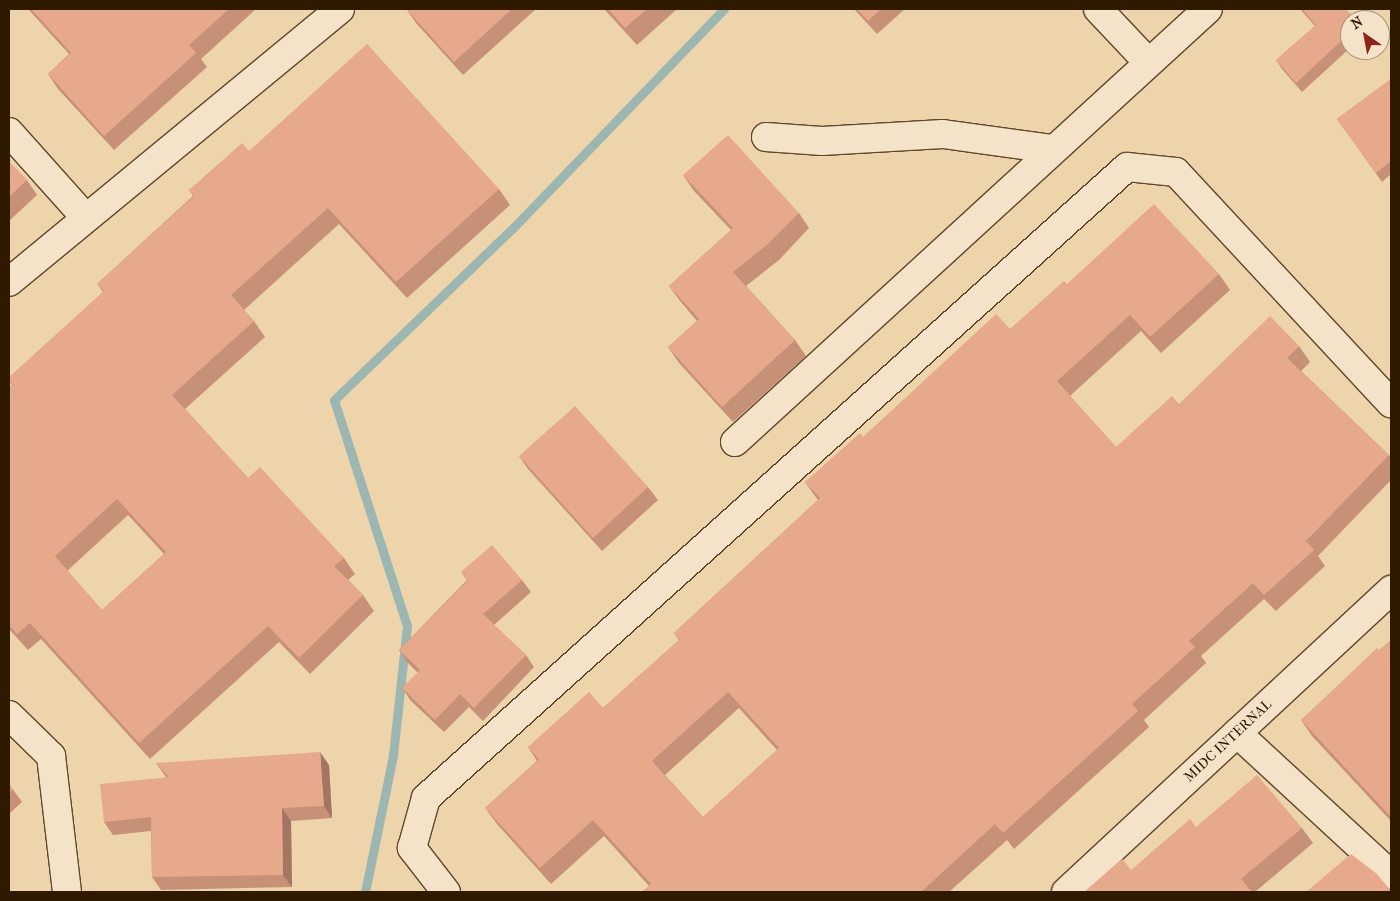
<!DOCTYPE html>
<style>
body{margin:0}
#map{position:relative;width:1400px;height:901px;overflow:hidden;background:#eed4aa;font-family:"IM FELL French Canon",serif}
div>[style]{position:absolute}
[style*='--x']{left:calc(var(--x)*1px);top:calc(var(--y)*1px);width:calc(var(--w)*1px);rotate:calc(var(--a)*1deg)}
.stream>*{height:9px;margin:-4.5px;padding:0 4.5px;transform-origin:4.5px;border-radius:4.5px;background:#9cb7b1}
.roads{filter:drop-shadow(1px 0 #5f482a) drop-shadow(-1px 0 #5f482a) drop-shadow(0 1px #5f482a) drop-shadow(0 -1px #5f482a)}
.minor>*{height:28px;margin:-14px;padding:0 14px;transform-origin:14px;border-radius:14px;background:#f4e3c8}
.wall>*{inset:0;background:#c79178}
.shaded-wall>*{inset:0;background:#a27662}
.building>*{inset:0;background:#e7a98c}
span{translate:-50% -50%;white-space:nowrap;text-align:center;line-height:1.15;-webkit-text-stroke:4.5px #f4e3c8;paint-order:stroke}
.street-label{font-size:14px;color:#2f1900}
.frame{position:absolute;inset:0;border:10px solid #2f1900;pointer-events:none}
.north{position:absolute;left:1340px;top:10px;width:50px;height:50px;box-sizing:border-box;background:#f4e3c8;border:1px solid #a59278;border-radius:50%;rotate:327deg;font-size:14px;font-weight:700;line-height:20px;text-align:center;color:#2f1900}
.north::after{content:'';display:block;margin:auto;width:18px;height:22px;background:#8f2418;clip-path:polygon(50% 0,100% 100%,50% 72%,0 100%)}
</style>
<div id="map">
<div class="stream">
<i style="--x:365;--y:892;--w:140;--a:-78.4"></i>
<i style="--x:393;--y:755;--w:130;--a:-83.8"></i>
<i style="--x:407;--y:626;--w:237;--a:-107.9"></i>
<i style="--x:334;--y:400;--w:247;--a:-43.9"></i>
<i style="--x:512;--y:229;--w:306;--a:-46.1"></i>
</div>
<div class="roads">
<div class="minor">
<i style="--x:1098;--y:9;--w:73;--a:46.7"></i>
<i style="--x:9;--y:132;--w:115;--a:48.2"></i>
<i style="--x:766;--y:137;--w:56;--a:4.1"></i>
<i style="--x:822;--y:141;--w:121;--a:-3.3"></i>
<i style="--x:943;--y:134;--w:111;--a:7.8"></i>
<i style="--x:9;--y:282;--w:429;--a:-39.5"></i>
<i style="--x:735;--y:442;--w:641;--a:-42.47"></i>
<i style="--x:9;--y:715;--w:59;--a:44.3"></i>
<i style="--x:51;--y:756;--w:137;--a:83.3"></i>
<i style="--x:1237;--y:733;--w:209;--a:42.7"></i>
<i style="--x:446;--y:892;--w:56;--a:-127.7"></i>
<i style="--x:412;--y:848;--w:52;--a:-74.4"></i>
<i style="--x:426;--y:798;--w:943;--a:-41.99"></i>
<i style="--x:1127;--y:167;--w:49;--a:5.8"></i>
<i style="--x:1176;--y:172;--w:316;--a:47.1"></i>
<i style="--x:1066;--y:892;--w:444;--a:-42.9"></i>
</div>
</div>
<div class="wall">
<i style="clip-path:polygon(28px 9px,256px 9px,201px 59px,207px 67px,114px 150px,58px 89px,48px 74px,69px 54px)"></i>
<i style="clip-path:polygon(408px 9px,536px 9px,463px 75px,416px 23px,407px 10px)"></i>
<i style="clip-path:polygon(604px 9px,677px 9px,637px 45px)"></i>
<i style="clip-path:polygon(854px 9px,905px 9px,877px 34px)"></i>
<i style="clip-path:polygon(1300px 9px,1346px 9px,1350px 20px,1350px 48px,1302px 92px,1282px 69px,1276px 60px,1315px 26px)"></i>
<i style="clip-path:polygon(1391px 79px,1391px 174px,1382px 182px,1337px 119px)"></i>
<i style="clip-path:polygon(evenodd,249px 151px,499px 189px,510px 205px,407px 298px,339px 224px,244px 310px,254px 321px,265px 337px,185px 409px,248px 478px,344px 558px,355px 574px,348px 580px,363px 595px,374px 611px,310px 674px,279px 642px,150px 759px,41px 639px,28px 650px,9px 629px,9px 388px,12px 385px,9px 380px,103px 292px,97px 284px,193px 196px,189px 190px,249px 151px,128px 515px,164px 554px,102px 610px,67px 571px,128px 515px)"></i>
<i style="clip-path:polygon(9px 162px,27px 180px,37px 195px,9px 221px)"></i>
<i style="clip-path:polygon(683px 175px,799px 213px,809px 228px,779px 260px,746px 286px,795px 340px,806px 356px,733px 422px,679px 363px,668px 347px,697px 321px,680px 301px,669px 286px,731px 230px,694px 191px)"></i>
<i style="clip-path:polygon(evenodd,1219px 274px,1230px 290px,1161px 353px,1141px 331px,1070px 396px,1116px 447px,1179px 404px,1299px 346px,1310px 362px,1301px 371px,1389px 455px,1391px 458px,1391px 480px,1318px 556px,1325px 566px,1276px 611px,1264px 599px,1201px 656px,1206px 663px,1144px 720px,1149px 727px,1014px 849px,1007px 840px,949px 892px,642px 892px,649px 886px,604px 836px,551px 884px,497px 824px,485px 808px,537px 761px,528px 747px,603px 708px,679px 640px,674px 633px,818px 500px,805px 482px,863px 437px,1010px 329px,1067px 284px,1219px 274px,739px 708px,777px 750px,703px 817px,665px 775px,739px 708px)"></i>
<i style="clip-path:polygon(519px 456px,648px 487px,658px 500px,602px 551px,528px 469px)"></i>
<i style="clip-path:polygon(461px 572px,522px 580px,531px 592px,494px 625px,526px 655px,534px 667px,483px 721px,469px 707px,444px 732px,411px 701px,402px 688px,418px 673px,408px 663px,399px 650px,467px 580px)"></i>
<i style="clip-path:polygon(1391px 640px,1391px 821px,1312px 736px,1301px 720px)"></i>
<i style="clip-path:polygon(156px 763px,329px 765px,332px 818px,291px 821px,292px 887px,161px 890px,152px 877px,151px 831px,113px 835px,104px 822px,166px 777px)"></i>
<i style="clip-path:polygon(9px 784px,22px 802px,9px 814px)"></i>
<i style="clip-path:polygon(1196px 827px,1302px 828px,1313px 843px,1255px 892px,1084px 892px,1131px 870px)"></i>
</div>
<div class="shaded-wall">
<i style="clip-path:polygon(320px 752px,329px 765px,332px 818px,324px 806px)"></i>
<i style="clip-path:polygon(282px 808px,291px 821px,292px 887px,283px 875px)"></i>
</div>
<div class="building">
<i style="clip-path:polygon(31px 9px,229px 9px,189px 45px,196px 53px,104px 136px,48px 74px,71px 53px)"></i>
<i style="clip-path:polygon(408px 9px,512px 9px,454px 62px,407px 10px)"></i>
<i style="clip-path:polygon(608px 9px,647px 9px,625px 28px)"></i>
<i style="clip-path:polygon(857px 9px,881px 9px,868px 21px)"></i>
<i style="clip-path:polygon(1302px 9px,1346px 9px,1356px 20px,1350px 20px,1350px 33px,1296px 83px,1276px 60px,1316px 25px)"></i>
<i style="clip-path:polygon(evenodd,367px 44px,499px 189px,396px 282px,328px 208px,231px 295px,254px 321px,172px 395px,248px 478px,260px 467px,344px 558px,334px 566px,363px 595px,299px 658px,268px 626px,139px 743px,30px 623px,17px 634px,9px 625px,9px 388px,13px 384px,9px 380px,9px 377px,104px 291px,97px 284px,194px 196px,189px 190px,242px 143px,249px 151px,367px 44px,117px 499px,166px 552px,102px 610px,55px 556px,117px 499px)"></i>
<i style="clip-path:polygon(1391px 79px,1391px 161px,1376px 173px,1337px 119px)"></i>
<i style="clip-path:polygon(728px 135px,799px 213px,768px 244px,733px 272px,795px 340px,722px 407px,668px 347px,699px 319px,669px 286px,733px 228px,683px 175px)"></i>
<i style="clip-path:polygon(9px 162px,27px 180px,9px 197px)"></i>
<i style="clip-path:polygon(evenodd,1154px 204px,1219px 274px,1150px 337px,1130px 315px,1057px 381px,1116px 447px,1172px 396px,1179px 404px,1270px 316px,1299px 346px,1287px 358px,1389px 455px,1306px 541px,1314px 550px,1264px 595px,1253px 583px,1189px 641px,1195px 647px,1132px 704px,1138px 711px,1003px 833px,995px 824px,921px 892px,642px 892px,651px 884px,593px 820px,540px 868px,485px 808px,539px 760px,528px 747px,589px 692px,603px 708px,680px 639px,674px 633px,820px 498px,805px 482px,860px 433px,863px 437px,996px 314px,1010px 329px,1064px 281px,1067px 284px,1154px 204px,728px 692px,779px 748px,703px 817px,652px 761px,728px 692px)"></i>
<i style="clip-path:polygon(575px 406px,648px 487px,593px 538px,519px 456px)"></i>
<i style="clip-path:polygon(492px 545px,522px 580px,483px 614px,526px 655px,474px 708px,460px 694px,435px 720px,402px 688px,420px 670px,399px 650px,468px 580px,461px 572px)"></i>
<i style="clip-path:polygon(1391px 640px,1391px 817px,1301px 720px,1377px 648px,1379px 650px)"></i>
<i style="clip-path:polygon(320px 752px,324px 806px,282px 808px,283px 875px,152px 877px,151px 817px,104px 822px,100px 784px,169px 777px,156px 763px)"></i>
<i style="clip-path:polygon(1257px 775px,1302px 828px,1241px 879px,1252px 892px,1084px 892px,1122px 859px,1131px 870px,1190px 819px,1196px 827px)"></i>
<i style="clip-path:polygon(9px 784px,13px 789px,9px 793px)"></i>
<i style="clip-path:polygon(1351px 854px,1377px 874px,1391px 891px,1391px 892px,1306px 892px)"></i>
</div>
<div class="street-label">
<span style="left:1228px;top:741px;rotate:-43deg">MIDC INTERNAL</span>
</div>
<div class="frame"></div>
<div class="north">N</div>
</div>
